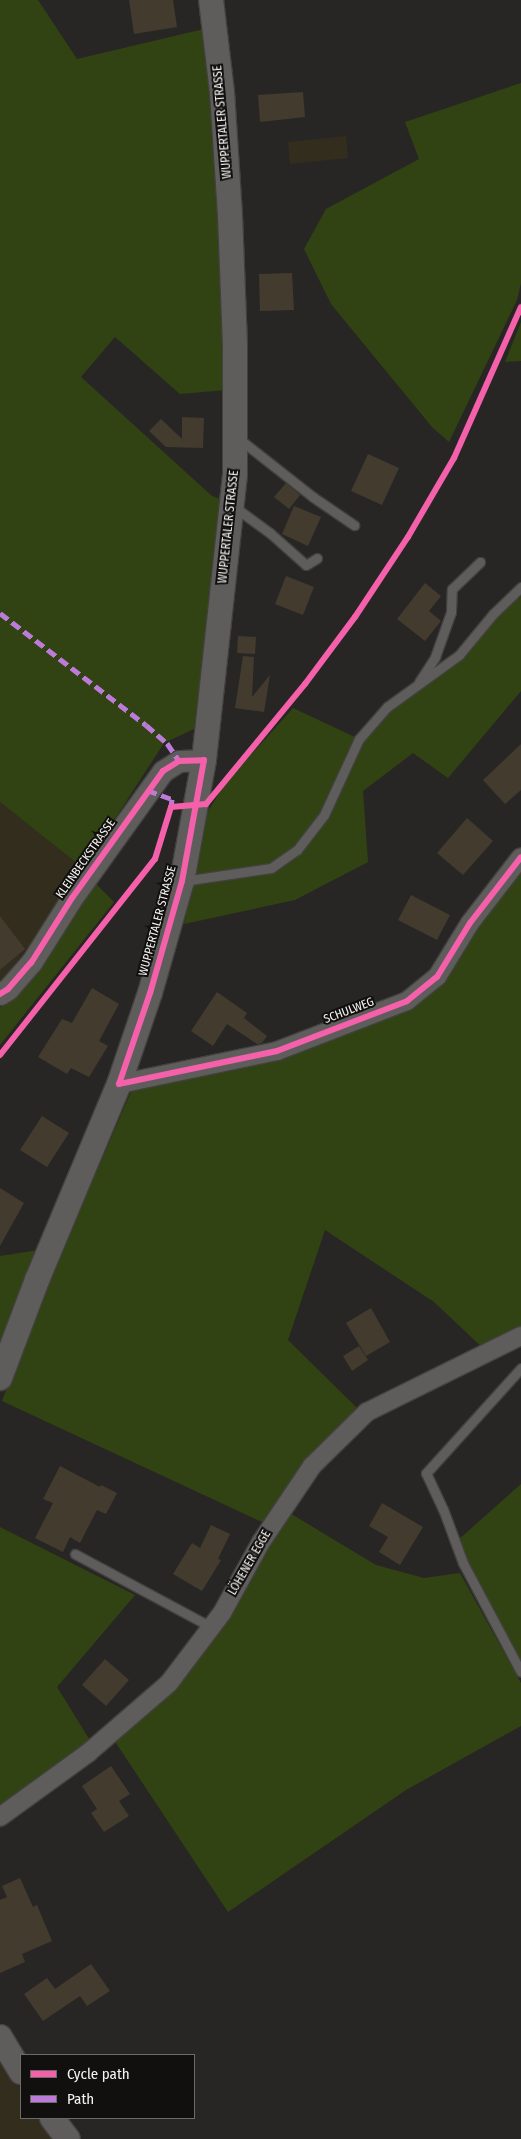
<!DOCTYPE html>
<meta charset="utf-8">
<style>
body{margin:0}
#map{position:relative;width:521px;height:2139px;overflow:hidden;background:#282624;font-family:"Fira Sans Condensed",sans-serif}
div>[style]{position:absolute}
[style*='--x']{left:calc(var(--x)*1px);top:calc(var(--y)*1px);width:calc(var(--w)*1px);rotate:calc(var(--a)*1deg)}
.industrial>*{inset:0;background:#332d1e}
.green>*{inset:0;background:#314312}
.building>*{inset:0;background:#423b2e}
.roads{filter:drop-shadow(1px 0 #42413f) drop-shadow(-1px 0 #42413f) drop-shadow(0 1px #42413f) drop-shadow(0 -1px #42413f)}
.service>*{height:9px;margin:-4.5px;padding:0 4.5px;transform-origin:4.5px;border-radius:4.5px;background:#5f5d5b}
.minor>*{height:18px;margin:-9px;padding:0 9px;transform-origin:9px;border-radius:9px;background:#5f5d5b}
.tertiary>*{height:21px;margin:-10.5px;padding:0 10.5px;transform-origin:10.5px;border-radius:10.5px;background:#5f5d5b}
.secondary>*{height:24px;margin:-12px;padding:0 12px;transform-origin:12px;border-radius:12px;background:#5f5d5b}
.quiet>*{height:5px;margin-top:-2.5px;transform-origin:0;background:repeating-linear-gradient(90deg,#bd7bd9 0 10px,transparent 0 15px)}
.cycleway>*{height:6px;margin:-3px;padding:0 3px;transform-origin:3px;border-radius:3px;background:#f560ab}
span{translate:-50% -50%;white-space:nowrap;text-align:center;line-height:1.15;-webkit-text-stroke:4px #11100e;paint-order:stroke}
.street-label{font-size:12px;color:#f6f4f1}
.legend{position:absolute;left:20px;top:2054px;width:175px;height:65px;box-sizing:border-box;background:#11100e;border:1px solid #6d6b69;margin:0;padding:6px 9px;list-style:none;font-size:15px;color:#f6f4f1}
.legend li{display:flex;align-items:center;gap:10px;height:25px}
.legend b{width:25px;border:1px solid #6d6b69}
</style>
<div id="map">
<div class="industrial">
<i style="clip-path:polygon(346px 136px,348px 158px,290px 164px,288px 142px)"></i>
<i style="clip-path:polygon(0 802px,83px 868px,30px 944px,4px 978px,0 980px)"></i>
<i style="clip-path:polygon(0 2054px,21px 2089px,21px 2118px,41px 2118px,56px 2139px,0 2139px)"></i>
</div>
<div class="green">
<i style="clip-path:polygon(0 0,38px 0,77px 59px,204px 29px,213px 126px,226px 390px,180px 394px,115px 337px,81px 377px,212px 496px,223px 500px,194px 729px,164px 743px,83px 868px,0 802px)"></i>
<i style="clip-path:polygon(521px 83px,521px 283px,517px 300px,449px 442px,432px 427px,331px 304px,304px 249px,326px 209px,419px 159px,405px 122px)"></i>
<i style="clip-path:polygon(521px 322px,521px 361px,505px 362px)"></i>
<i style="clip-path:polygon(521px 597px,521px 691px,448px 778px,413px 753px,363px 791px,368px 862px,295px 900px,184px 924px,205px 816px,225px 784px,293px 708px,359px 739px,387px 707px,459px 655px,493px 614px)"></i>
<i style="clip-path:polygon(521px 864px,521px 1331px,484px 1349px,434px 1302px,325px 1230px,288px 1340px,359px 1410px,264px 1523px,2px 1401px,27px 1334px,133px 1087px,411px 1005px)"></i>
<i style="clip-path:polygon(92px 880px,114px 902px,0 1045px,0 1007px,15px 992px)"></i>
<i style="clip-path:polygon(39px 1250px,0 1350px,0 1256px)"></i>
<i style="clip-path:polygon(521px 1484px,521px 1664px,465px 1562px,458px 1540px)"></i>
<i style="clip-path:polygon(288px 1512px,376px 1565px,424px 1578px,460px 1573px,521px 1683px,521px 1726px,406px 1790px,228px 1912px,114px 1740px,153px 1704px)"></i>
<i style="clip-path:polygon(0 1527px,135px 1595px,57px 1687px,91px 1742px,0 1809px)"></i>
</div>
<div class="building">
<i style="clip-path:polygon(129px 0,173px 0,177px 27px,134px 34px)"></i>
<i style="clip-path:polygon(303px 92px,305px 117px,260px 122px,258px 95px)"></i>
<i style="clip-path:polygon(292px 273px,294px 310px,260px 311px,259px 274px)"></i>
<i style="clip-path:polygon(182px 417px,204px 418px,203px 448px,166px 447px,149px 431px,161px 419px,182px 439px)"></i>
<i style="clip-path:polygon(368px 454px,399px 468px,382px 505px,351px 491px)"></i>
<i style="clip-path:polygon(286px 483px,300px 495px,289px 509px,274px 497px)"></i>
<i style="clip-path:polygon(294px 506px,321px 517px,308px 546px,282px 534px)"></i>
<i style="clip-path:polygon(286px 576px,314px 587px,303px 615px,275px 604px)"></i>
<i style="clip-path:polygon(425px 583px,441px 596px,429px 611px,441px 621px,425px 641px,397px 619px)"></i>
<i style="clip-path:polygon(238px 636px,256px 637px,255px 654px,237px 653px)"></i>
<i style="clip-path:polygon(243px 656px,254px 657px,252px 697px,270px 675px,264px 712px,235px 708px)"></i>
<i style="clip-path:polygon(521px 744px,521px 790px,505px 804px,483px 780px)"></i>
<i style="clip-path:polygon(467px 818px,493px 841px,463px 875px,437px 853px)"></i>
<i style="clip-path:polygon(411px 895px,450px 915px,437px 940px,398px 920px)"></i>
<i style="clip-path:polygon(0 916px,25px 949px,0 970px)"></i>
<i style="clip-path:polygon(92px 988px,119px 1004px,99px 1041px,108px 1046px,89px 1077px,71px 1068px,67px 1074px,38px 1057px,62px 1019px,72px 1023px)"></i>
<i style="clip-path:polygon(217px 992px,247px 1013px,244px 1018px,267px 1036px,262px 1043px,257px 1044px,227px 1024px,213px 1046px,191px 1031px)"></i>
<i style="clip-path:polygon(42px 1116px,69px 1133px,47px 1167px,20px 1150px)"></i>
<i style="clip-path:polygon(0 1188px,24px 1203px,0 1246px)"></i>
<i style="clip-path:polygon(371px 1308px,390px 1342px,366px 1356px,346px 1323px)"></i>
<i style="clip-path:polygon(359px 1346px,368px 1360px,352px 1371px,343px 1356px)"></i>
<i style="clip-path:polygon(60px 1466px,100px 1487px,101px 1485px,117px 1493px,106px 1514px,97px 1510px,80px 1543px,70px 1537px,63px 1552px,35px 1538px,53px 1503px,43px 1499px)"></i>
<i style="clip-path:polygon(382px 1503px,423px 1527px,400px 1565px,379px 1552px,388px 1537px,369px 1526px)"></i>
<i style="clip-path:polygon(211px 1525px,230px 1534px,218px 1559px,221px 1560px,202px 1591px,173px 1574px,192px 1543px,200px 1548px)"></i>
<i style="clip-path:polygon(105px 1659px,129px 1680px,106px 1706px,82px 1685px)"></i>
<i style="clip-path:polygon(111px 1766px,130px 1794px,119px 1801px,129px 1816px,104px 1832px,91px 1813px,97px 1809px,82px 1786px)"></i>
<i style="clip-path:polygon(20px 1878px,33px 1907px,37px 1905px,52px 1941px,22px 1954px,25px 1962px,0 1973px,0 1900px,7px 1897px,2px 1886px)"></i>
<i style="clip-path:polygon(91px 1964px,110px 1991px,87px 2006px,80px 1996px,43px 2021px,24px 1994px,47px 1978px,55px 1989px)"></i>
</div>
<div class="roads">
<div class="service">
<i style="--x:238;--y:438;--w:95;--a:38.2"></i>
<i style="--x:313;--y:497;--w:50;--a:34.3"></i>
<i style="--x:233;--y:506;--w:46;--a:36.1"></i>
<i style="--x:270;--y:533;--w:48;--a:41.6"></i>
<i style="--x:306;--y:565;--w:13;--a:-32"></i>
<i style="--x:419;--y:682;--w:30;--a:-57"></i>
<i style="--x:435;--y:657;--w:48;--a:-70.4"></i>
<i style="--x:451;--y:612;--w:23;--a:-88"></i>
<i style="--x:452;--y:589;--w:39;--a:-44"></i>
<i style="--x:183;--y:881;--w:89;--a:-8.4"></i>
<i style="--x:271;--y:868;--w:32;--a:-35"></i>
<i style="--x:297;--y:850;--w:44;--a:-52.4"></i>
<i style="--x:324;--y:815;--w:84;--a:-65.3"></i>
<i style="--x:359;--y:739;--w:43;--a:-48.8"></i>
<i style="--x:387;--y:707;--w:89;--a:-35.8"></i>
<i style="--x:459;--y:655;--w:53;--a:-50.3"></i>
<i style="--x:493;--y:614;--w:39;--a:-44"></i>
<i style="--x:521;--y:1368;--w:142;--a:132.1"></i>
<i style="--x:426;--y:1473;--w:40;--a:65"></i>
<i style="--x:443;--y:1509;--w:58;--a:69.7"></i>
<i style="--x:463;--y:1563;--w:123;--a:62"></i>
<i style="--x:75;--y:1554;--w:154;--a:28.2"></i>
</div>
<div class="minor">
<i style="--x:119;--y:1084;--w:161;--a:-11.8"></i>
<i style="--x:277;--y:1051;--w:139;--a:-21"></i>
<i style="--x:407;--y:1001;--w:38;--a:-39"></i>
<i style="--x:437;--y:977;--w:63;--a:-58.6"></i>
<i style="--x:470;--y:923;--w:83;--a:-52.3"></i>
<i style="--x:0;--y:1817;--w:109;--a:-36"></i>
<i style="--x:88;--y:1753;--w:107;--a:-40.8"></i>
<i style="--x:169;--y:1683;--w:88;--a:-52.9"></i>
<i style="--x:222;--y:1613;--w:81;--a:-61.2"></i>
<i style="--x:261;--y:1542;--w:92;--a:-56.1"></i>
<i style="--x:312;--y:1466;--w:77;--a:-44.5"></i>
<i style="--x:367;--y:1412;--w:172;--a:-26.3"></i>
</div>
<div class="tertiary">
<i style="--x:0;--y:994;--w:9;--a:-32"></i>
<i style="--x:8;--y:989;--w:35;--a:-49"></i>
<i style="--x:31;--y:963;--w:77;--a:-57.8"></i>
<i style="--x:72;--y:898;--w:156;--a:-54.4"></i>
<i style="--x:163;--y:771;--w:19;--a:-32"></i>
<i style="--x:179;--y:761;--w:25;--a:-2"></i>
</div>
<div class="secondary">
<i style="--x:0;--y:1378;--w:105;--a:-69.3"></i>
<i style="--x:37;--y:1280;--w:212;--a:-67.3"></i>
<i style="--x:119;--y:1084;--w:96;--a:-71.2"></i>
<i style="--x:150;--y:993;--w:116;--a:-74.1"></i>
<i style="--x:182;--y:881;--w:123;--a:-79.7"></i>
<i style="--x:204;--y:760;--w:288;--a:-83.8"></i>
<i style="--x:235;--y:474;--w:129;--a:-90"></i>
<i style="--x:235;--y:345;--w:130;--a:-92.2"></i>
<i style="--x:230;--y:215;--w:123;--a:-93.7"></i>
<i style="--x:222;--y:92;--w:93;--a:-96.8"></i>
<i style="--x:0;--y:2037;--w:41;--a:59"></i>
<i style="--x:52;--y:2118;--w:26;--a:53"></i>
</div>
</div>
<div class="quiet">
<i style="--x:0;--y:613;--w:184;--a:37.5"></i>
<i style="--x:146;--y:725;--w:28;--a:41"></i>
<i style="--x:167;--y:743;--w:22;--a:56"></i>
<i style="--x:147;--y:790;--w:27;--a:20"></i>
<i style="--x:172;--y:799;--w:8;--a:97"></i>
</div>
<div class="cycleway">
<i style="--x:0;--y:994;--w:9;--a:-32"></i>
<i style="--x:8;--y:989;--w:35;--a:-49"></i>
<i style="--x:31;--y:963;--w:77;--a:-57.8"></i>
<i style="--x:72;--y:898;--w:156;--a:-54.4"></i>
<i style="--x:163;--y:771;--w:19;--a:-32"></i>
<i style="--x:179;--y:761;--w:25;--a:-2"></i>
<i style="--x:204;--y:760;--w:123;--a:100.3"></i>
<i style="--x:182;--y:881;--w:116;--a:105.9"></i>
<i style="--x:150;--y:993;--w:96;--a:108.8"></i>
<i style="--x:0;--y:1055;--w:250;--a:-51.7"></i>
<i style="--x:155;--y:859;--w:54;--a:-72.9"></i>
<i style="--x:171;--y:807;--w:35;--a:-5"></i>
<i style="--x:206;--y:804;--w:156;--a:-50.5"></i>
<i style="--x:305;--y:684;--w:84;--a:-53.3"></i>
<i style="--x:355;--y:617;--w:96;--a:-56.5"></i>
<i style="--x:408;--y:537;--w:91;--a:-59.8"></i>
<i style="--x:454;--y:458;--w:165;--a:-66.1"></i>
<i style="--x:119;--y:1084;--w:161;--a:-11.8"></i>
<i style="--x:277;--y:1051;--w:139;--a:-21"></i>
<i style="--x:407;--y:1001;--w:38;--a:-39"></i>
<i style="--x:437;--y:977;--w:63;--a:-58.6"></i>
<i style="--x:470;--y:923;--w:83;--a:-52.3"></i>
</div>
<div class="street-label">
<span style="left:223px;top:122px;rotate:-95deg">WUPPERTALER STRASSE</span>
<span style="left:229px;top:527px;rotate:-84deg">WUPPERTALER STRASSE</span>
<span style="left:86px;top:859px;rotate:-55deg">KLEINBECKSTRASSE</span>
<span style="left:158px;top:921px;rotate:-75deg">WUPPERTALER STRASSE</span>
<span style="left:349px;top:1011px;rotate:-21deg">SCHULWEG</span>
<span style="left:250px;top:1563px;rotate:-60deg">LÖHENER EGGE</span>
</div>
<ul class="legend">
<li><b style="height:6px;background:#f560ab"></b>Cycle path</li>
<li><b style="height:6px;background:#bd7bd9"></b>Path</li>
</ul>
</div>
